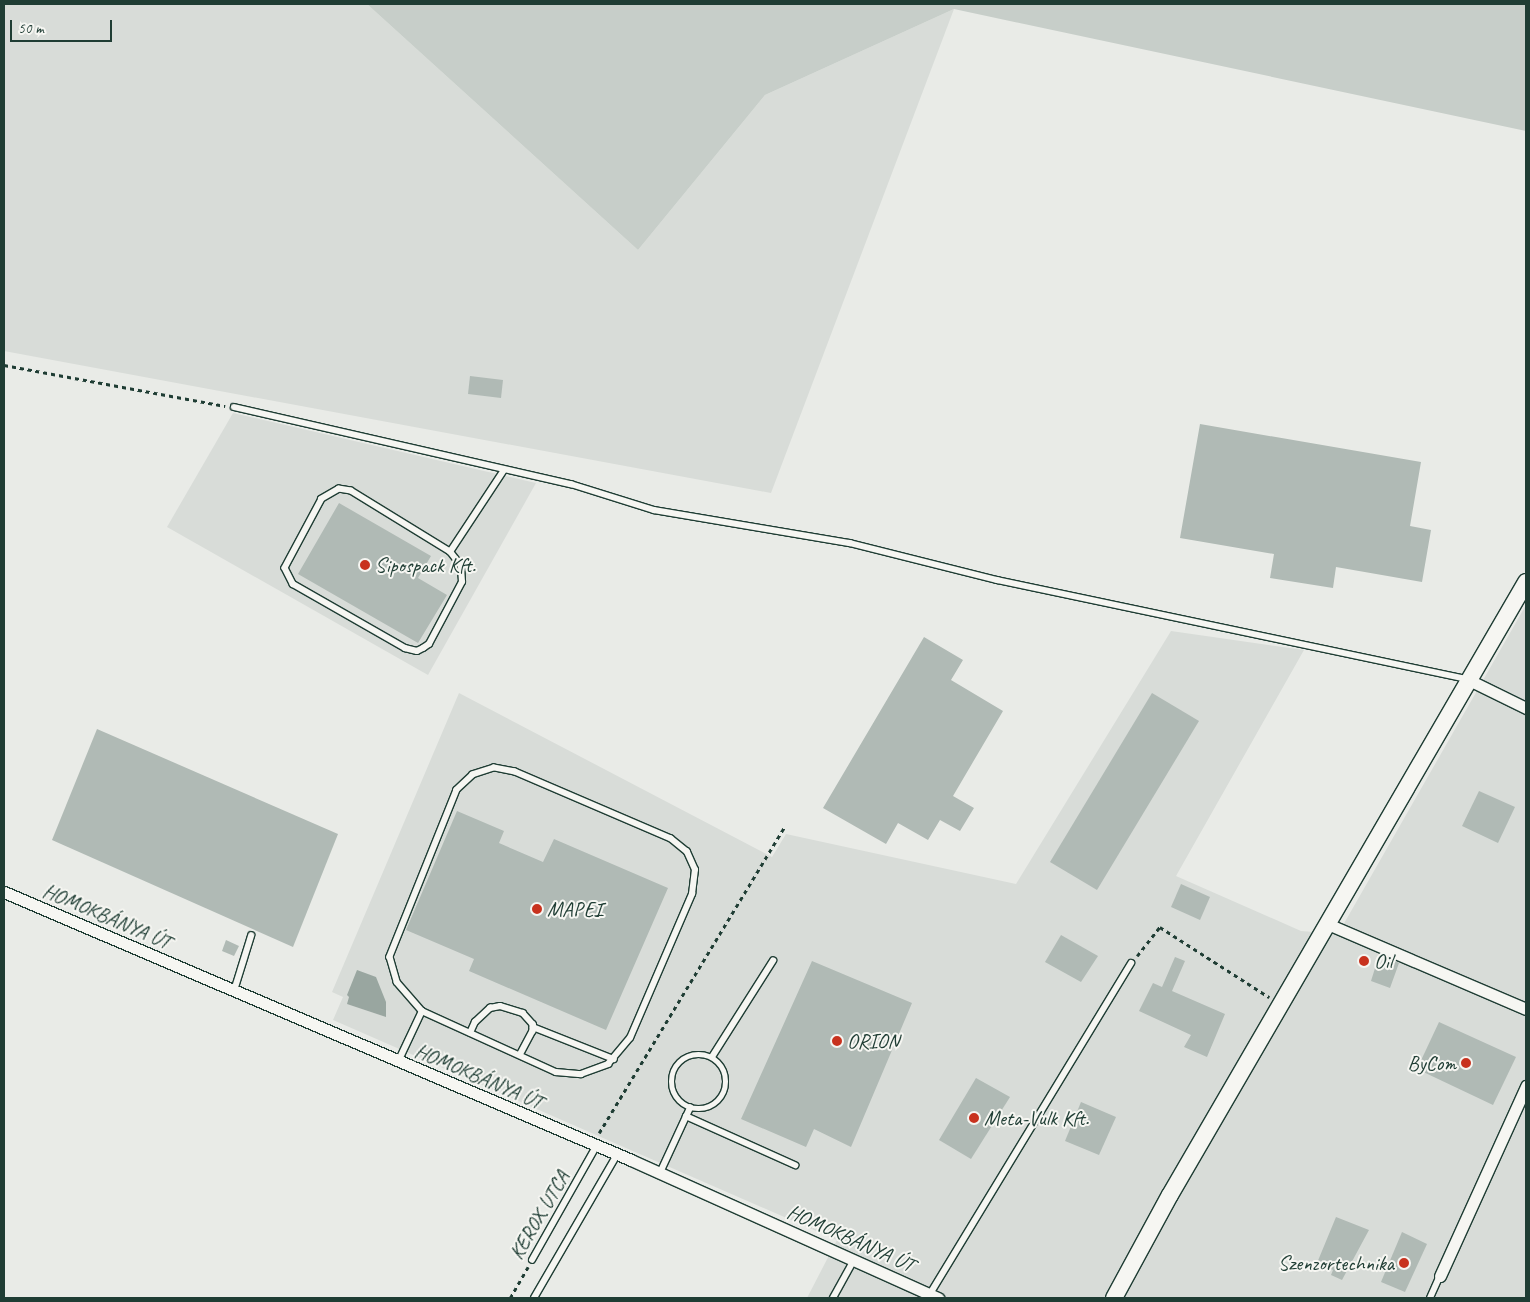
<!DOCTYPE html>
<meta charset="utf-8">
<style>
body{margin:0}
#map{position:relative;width:1530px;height:1302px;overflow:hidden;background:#e9ebe7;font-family:Caveat,sans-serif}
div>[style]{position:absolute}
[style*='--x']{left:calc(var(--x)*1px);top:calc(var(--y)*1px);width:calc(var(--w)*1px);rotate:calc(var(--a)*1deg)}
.built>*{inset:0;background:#d8dcd8}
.green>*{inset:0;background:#c7cec9}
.water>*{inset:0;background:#99a6a0}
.building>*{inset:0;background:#b0bab5}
.path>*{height:2.5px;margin-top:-1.25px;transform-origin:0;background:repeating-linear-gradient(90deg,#1f3d34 0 4px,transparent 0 8px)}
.roads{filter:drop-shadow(1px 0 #1f3d34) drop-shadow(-1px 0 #1f3d34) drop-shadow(0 1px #1f3d34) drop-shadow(0 -1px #1f3d34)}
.service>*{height:5.5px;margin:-2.75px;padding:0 2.75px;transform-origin:2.75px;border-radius:2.75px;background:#f6f6f2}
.service>.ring{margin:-2.75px;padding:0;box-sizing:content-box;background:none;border:5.5px solid #f6f6f2;border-radius:50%}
.minor>*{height:11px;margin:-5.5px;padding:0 5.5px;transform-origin:5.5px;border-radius:5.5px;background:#f6f6f2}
.secondary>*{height:16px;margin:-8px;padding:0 8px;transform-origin:8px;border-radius:8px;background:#f6f6f2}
.dots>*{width:14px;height:14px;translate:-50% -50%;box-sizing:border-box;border:2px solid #f6f6f2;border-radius:50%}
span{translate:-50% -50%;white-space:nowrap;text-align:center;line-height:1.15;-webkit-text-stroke:4px #f6f6f2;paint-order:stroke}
.poi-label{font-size:21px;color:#1f3d34}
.left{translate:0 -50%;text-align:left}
.right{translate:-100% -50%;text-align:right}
.street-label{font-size:21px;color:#1f3d34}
.frame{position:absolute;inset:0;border:5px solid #1f3d34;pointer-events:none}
.scale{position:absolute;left:10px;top:20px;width:102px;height:22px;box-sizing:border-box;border:2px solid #1f3d34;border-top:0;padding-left:6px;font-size:15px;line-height:18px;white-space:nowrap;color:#1f3d34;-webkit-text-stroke:4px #f6f6f2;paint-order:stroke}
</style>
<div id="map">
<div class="built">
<i style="clip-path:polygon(4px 4px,367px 4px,638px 250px,765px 95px,954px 9px,771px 493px,4px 351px)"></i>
<i style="clip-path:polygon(233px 413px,536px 483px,428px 675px,167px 527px)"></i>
<i style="clip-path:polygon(1526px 605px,1526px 1298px,807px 1298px,837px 1240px,333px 1020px,343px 997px,332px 992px,459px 693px,772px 857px,786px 834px,1016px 884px,1171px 631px,1304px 650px,1176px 876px,1301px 931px,1338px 934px)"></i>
</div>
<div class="green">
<i style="clip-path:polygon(367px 4px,1526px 4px,1526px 131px,954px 9px,765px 95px,638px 250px)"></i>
</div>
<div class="water">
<i style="clip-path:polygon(357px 970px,376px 977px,386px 1002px,386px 1017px,347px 1004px,349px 997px,347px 995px)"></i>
</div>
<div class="building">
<i style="clip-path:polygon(470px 376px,503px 380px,501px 398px,468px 394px)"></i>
<i style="clip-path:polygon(1200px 424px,1421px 462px,1410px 526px,1431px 530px,1422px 582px,1336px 567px,1333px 588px,1270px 578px,1274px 554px,1180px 538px)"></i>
<i style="clip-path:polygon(339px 503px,431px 556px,418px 578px,447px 595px,418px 643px,298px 574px)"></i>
<i style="clip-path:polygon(924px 637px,963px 660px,951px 680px,1003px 711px,953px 796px,974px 808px,960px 831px,940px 820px,928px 840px,898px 823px,886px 844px,823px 808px)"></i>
<i style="clip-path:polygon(1152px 693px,1199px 721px,1097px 890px,1050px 862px)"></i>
<i style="clip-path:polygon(97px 729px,338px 834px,293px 947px,52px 840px)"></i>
<i style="clip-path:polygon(1479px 791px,1515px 807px,1498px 843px,1462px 826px)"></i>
<i style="clip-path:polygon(457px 811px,504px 831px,499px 843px,543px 862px,554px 839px,668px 888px,606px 1030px,469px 971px,474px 959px,406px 930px)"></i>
<i style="clip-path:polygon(1181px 884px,1210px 897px,1200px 920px,1171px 907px)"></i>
<i style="clip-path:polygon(1061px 935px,1098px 956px,1081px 982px,1045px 962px)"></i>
<i style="clip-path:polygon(226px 940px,239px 946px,234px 956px,222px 951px)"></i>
<i style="clip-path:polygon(1175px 957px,1185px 961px,1172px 991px,1225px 1014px,1207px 1057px,1184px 1047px,1191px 1035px,1139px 1011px,1153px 983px,1162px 987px)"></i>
<i style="clip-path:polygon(1386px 957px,1399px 963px,1390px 988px,1371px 981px,1376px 965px,1381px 968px)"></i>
<i style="clip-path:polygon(812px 961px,912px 1003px,851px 1147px,814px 1129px,806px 1147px,741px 1119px)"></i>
<i style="clip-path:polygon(1439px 1022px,1516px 1057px,1493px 1105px,1417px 1069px)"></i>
<i style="clip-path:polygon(976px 1078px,1010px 1097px,971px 1159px,939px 1140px)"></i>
<i style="clip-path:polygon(1081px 1102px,1116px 1117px,1099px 1155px,1065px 1141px)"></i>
<i style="clip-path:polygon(1336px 1217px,1369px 1230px,1342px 1280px,1331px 1275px,1333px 1270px,1317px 1263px)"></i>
<i style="clip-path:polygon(1402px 1232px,1427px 1244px,1405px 1292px,1381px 1282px)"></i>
</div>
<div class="path">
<i style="--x:4;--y:365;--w:225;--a:10.5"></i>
<i style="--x:1137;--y:956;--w:37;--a:-52"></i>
<i style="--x:1160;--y:927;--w:130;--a:32.7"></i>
<i style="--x:599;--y:1133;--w:358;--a:-58.8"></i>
<i style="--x:510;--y:1298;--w:36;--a:-60"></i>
</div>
<div class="roads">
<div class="service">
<i style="--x:234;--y:407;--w:346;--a:12.9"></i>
<i style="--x:571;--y:484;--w:87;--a:17.4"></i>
<i style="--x:654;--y:510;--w:199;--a:9.6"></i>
<i style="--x:850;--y:543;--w:152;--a:14.1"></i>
<i style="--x:997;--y:580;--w:480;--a:11.9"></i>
<i style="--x:450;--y:552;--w:116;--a:-148.4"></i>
<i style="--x:351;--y:491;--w:12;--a:-171"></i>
<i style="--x:339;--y:489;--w:20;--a:150"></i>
<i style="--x:322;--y:499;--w:78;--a:118.2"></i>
<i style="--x:285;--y:568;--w:18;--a:63"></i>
<i style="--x:293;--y:584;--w:129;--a:29.7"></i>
<i style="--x:405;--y:648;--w:12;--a:14"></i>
<i style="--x:417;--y:651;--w:7;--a:-27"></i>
<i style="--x:423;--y:648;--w:7;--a:-34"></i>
<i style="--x:429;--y:644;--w:70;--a:-62"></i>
<i style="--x:462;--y:582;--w:16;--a:-94"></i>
<i style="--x:461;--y:566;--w:18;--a:-128"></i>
<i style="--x:450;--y:552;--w:98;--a:-56.6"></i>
<i style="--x:234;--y:991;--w:58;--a:-72.8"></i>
<i style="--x:533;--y:1027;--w:87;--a:21.6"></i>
<i style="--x:470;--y:1033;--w:12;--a:-66"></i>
<i style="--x:475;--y:1022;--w:21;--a:-43"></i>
<i style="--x:490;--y:1008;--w:10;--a:-11"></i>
<i style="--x:500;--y:1006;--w:24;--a:17"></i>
<i style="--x:523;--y:1013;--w:15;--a:48"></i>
<i style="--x:533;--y:1024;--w:7;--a:90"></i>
<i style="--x:533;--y:1031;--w:27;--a:118"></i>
<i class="ring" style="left:672px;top:1055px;width:48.5px;height:48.5px"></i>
<i style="--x:712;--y:1057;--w:114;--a:-57.6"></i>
<i style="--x:398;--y:1062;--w:56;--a:-64.8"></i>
<i style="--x:422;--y:1011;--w:147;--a:24.5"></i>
<i style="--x:556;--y:1072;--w:25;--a:5"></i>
<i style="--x:581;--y:1074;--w:29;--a:-20"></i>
<i style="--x:608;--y:1064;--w:34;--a:-50"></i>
<i style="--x:630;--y:1038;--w:157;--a:-66.7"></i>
<i style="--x:692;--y:894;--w:24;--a:-83"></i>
<i style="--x:695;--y:870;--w:20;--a:-114"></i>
<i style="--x:687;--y:852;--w:21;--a:-141"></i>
<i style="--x:671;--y:839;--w:170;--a:-156.8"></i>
<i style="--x:515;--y:772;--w:21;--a:-169"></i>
<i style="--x:494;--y:768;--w:22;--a:162"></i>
<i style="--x:473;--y:775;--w:22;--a:137"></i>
<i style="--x:457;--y:790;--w:180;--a:111.9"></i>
<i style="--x:390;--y:957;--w:26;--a:74"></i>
<i style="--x:397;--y:982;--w:38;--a:49"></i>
<i style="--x:686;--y:1116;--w:120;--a:24.2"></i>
<i style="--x:660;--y:1173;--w:72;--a:-65.2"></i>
<i style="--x:532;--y:1260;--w:130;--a:-60.5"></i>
<i style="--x:930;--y:1294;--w:387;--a:-58.7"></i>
<i style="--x:534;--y:1298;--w:165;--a:-59.9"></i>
<i style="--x:833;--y:1298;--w:43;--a:-61.1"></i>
<i style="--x:1430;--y:1298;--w:24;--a:-66"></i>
</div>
<div class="minor">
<i style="--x:1469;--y:680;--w:64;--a:26.2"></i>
<i style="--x:4;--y:892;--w:682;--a:23.14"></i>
<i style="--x:631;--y:1160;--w:337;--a:24.2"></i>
<i style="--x:1330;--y:925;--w:213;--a:23.2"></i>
<i style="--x:1440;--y:1276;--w:209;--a:-65.6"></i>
</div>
<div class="secondary">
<i style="--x:1114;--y:1298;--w:117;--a:-61.5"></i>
<i style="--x:1170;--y:1195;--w:709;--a:-59.85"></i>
</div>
</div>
<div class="dots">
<i style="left:365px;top:565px;background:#c8321e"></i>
<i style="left:537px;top:909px;background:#c8321e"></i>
<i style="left:1364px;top:961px;background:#c8321e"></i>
<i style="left:837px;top:1041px;background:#c8321e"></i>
<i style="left:1466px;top:1063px;background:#c8321e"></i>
<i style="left:974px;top:1118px;background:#c8321e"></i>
<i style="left:1404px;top:1263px;background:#c8321e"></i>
</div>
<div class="poi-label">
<span class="left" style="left:375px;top:565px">Sipospack Kft.</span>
<span class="left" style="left:547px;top:909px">MAPEI</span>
<span class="left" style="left:1374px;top:961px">Oil</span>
<span class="left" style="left:847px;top:1041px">ORION</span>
<span class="right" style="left:1456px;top:1063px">ByCom</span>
<span class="left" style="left:984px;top:1118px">Meta-Vulk Kft.</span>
<span class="right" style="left:1394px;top:1263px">Szenzortechnika</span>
</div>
<div class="street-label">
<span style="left:107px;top:916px;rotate:23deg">HOMOKBÁNYA ÚT</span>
<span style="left:479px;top:1076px;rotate:23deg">HOMOKBÁNYA ÚT</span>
<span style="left:539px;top:1215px;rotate:-60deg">KEROX UTCA</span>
<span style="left:851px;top:1238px;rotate:24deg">HOMOKBÁNYA ÚT</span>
</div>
<div class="frame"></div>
<div class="scale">50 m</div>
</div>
